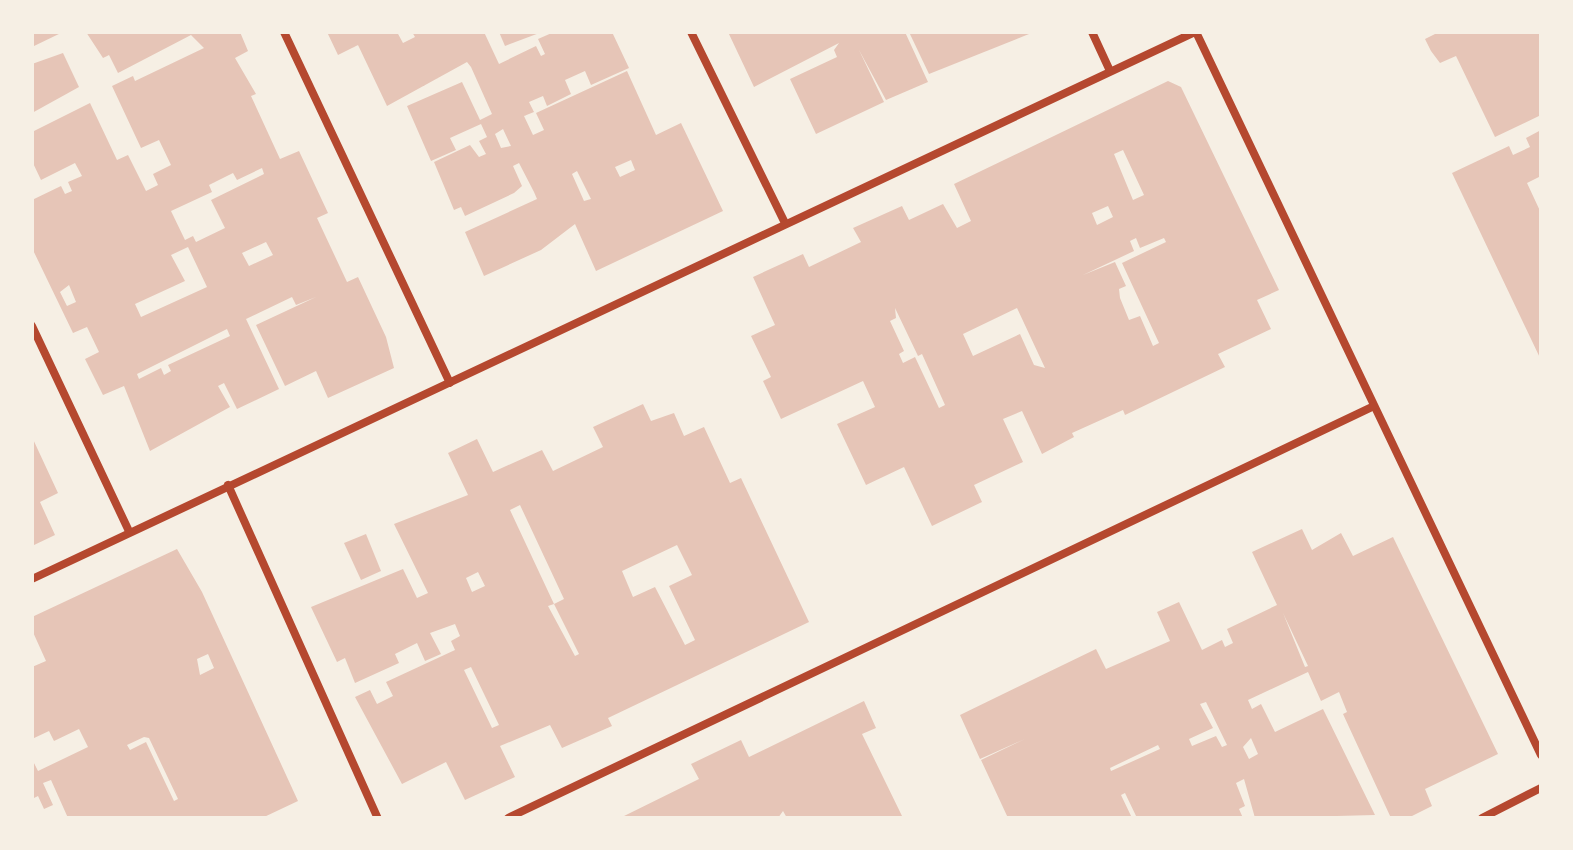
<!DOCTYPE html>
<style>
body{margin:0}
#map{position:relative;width:1573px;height:850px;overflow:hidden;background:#f6efe4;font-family:Jost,sans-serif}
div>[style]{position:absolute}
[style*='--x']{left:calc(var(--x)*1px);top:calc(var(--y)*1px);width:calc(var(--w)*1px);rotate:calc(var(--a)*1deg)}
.building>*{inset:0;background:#e6c5b7}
.minor>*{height:8px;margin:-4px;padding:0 4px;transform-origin:4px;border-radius:4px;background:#b5482f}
span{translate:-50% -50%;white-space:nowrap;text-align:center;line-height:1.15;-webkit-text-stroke:6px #f6efe4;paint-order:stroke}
.frame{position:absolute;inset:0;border:34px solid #f6efe4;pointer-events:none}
</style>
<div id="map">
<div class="building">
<i style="clip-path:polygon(32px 32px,63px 32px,32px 47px)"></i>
<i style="clip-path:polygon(evenodd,86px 32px,240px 32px,248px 51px,235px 58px,256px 94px,251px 96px,280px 159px,299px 151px,328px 213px,317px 218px,347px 282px,358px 277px,386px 337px,394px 368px,328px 398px,316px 371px,285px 386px,256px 325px,316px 297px,296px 305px,292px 297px,246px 319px,279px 389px,237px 409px,224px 383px,218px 386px,230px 407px,150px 451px,124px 386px,103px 395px,85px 359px,99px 352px,87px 327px,73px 333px,32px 248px,32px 200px,61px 186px,65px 194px,72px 191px,68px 182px,82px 176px,75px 163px,41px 180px,32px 161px,32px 132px,90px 103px,117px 160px,128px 155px,146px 191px,158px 185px,153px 174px,171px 165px,159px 140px,141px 148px,112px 86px,133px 76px,135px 81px,204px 48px,191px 35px,118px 73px,109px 55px,103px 58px,86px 32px,262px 168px,264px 174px,211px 200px,225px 228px,196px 242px,193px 236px,185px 240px,171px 211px,212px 192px,209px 185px,233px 173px,237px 180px,262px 168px,86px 32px,266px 242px,273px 255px,249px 266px,242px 253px,266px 242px,86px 32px,188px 247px,207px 287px,141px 317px,135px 304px,185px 281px,171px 255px,188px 247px,86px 32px,69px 285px,76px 302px,67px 306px,60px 292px,69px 285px,86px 32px,227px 329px,230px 336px,168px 365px,171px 371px,164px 375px,161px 368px,139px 379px,137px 374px,227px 329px)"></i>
<i style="clip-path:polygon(evenodd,327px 32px,397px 32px,403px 43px,415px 37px,412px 32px,484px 32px,499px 64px,536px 46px,541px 56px,545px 54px,538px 39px,554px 32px,612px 32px,629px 68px,591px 85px,585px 71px,565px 80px,571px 94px,547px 106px,543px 96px,529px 102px,534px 112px,524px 116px,533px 135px,544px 130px,536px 113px,627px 71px,656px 135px,681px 123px,723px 211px,596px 271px,575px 224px,541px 250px,484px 276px,465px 232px,537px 199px,534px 192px,519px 163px,513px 166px,522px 186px,514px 193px,465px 216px,461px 207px,454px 210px,434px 162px,470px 145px,479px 157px,486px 154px,479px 141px,487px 137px,481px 124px,450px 138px,456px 150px,431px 161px,407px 106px,462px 82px,480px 120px,492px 114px,471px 67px,467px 62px,387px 106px,358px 45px,338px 55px,327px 32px,503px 129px,511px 146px,501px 148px,495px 134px,503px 129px,327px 32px,631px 160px,635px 170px,620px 177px,615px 167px,631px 160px,327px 32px,577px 171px,591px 199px,584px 201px,572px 174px,577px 171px)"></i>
<i style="clip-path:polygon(499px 32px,542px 32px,505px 46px)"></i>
<i style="clip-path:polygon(728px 32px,905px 32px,928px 82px,886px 100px,859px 50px,884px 102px,816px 134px,790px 79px,837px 57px,834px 50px,839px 43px,754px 87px)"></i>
<i style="clip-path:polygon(909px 32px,1034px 32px,929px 74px)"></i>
<i style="clip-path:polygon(1439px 32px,1541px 32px,1541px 115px,1495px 137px,1456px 56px,1440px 63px,1431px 51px,1425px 39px)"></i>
<i style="clip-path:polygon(63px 53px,79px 87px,32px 113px,32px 64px)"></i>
<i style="clip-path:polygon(evenodd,1168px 81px,1181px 87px,1279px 290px,1257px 300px,1271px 329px,1218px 354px,1225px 367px,1125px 415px,1123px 410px,1072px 433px,1074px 437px,1042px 454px,1022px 411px,1003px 419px,1023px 462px,974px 485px,982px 502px,932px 526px,904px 467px,866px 485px,837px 424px,875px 407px,863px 381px,781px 419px,763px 381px,771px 377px,751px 336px,775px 325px,753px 277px,803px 254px,809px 267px,861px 242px,853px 228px,902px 206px,909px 220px,943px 204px,957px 228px,971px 221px,954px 184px,1168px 81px,1123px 150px,1144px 195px,1133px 200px,1114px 154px,1123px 150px,1168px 81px,1108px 206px,1113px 217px,1097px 225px,1092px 213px,1108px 206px,1168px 81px,1136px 238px,1140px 248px,1164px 238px,1166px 242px,1122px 263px,1159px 343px,1153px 346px,1140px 316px,1129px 320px,1120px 298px,1119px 289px,1126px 286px,1115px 262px,1083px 275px,1134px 251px,1130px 241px,1136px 238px,1168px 81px,895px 308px,918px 356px,922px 354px,945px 405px,939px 408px,915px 357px,903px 363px,899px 354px,904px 351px,890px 321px,896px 318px,895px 308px,1168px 81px,1017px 308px,1045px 368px,1034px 365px,1020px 334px,973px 356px,963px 334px,1017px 308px)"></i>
<i style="clip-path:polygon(1541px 130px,1541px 176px,1527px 183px,1541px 213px,1541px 360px,1452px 173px,1509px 146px,1513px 155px,1530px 147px,1526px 138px)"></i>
<i style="clip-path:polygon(evenodd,643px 404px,651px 421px,674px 413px,684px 436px,704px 427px,730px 483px,741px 478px,809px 622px,608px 718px,612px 726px,562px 748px,550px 725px,500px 746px,515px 777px,465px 800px,446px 762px,402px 784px,355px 697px,370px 690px,377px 704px,393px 696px,386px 682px,455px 650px,451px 641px,460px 636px,455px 624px,430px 633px,441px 654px,425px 661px,417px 643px,395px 654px,399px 663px,355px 683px,345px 658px,337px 662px,311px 607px,403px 569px,417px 598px,428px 593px,394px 524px,468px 495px,448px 453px,477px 439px,493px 472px,542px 450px,553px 471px,603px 447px,593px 427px,643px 404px,520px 505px,564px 599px,554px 604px,510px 510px,520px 505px,643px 404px,677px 545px,692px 575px,669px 586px,695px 640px,685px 645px,655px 587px,633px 597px,622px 571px,677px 545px,643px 404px,478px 572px,485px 586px,472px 592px,466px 578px,478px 572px,643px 404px,554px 604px,579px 654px,575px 656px,548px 606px,554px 604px,643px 404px,471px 667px,499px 725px,492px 728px,464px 670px,471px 667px)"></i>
<i style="clip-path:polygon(32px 437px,58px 493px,40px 502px,55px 535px,32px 546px)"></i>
<i style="clip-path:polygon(evenodd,1302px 529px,1312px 550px,1341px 533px,1353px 556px,1393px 537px,1498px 754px,1425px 789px,1432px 806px,1408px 818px,1391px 818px,1343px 714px,1347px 712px,1339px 692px,1321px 701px,1308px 672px,1248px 700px,1252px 709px,1261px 704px,1275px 732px,1323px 709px,1375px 815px,1255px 818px,1244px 779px,1236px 783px,1245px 806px,1239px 809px,1243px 818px,1137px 818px,1125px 793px,1121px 795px,1132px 818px,1008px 818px,981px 760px,1025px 739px,980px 759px,960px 715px,1096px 649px,1106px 669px,1170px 641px,1157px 612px,1179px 602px,1202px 650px,1222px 640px,1225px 647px,1233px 643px,1227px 629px,1277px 605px,1252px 552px,1302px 529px,1283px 613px,1308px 666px,1305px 667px,1283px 613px,1302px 529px,1206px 702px,1227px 745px,1222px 747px,1216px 736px,1192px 746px,1189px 739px,1213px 728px,1200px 704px,1206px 702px,1302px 529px,1251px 738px,1258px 754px,1249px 759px,1243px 747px,1251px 738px,1302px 529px,1158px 745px,1160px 749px,1111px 771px,1110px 768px,1158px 745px)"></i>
<i style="clip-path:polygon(366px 534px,381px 571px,361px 580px,344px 543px)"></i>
<i style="clip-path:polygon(evenodd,177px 549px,202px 592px,298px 801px,262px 818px,68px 818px,51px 780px,43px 783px,53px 805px,44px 809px,38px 796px,32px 799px,32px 759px,38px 771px,88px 747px,79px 729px,54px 741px,49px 731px,32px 739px,32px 667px,46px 661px,32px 630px,32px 617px,177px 549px,208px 654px,214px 668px,200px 675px,197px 659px,208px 654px,177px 549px,144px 737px,149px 738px,178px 799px,174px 801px,146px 742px,130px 750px,127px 745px,144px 737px)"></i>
<i style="clip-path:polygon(864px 701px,876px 728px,862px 734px,903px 818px,787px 818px,783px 811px,778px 818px,620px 818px,699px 779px,691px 764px,741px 740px,749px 757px)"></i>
</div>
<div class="minor">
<i style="--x:284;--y:32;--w:388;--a:64.7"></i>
<i style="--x:691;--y:32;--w:213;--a:63.8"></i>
<i style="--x:1092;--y:32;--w:43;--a:65.2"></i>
<i style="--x:1196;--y:32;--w:801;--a:64.49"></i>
<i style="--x:32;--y:326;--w:227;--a:64.7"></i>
<i style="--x:228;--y:485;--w:365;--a:65.8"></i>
<i style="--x:32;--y:579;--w:1285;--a:-25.19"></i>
<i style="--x:508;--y:818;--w:957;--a:-25.44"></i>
<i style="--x:1482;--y:818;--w:66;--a:-27"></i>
</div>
<div class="frame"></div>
</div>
